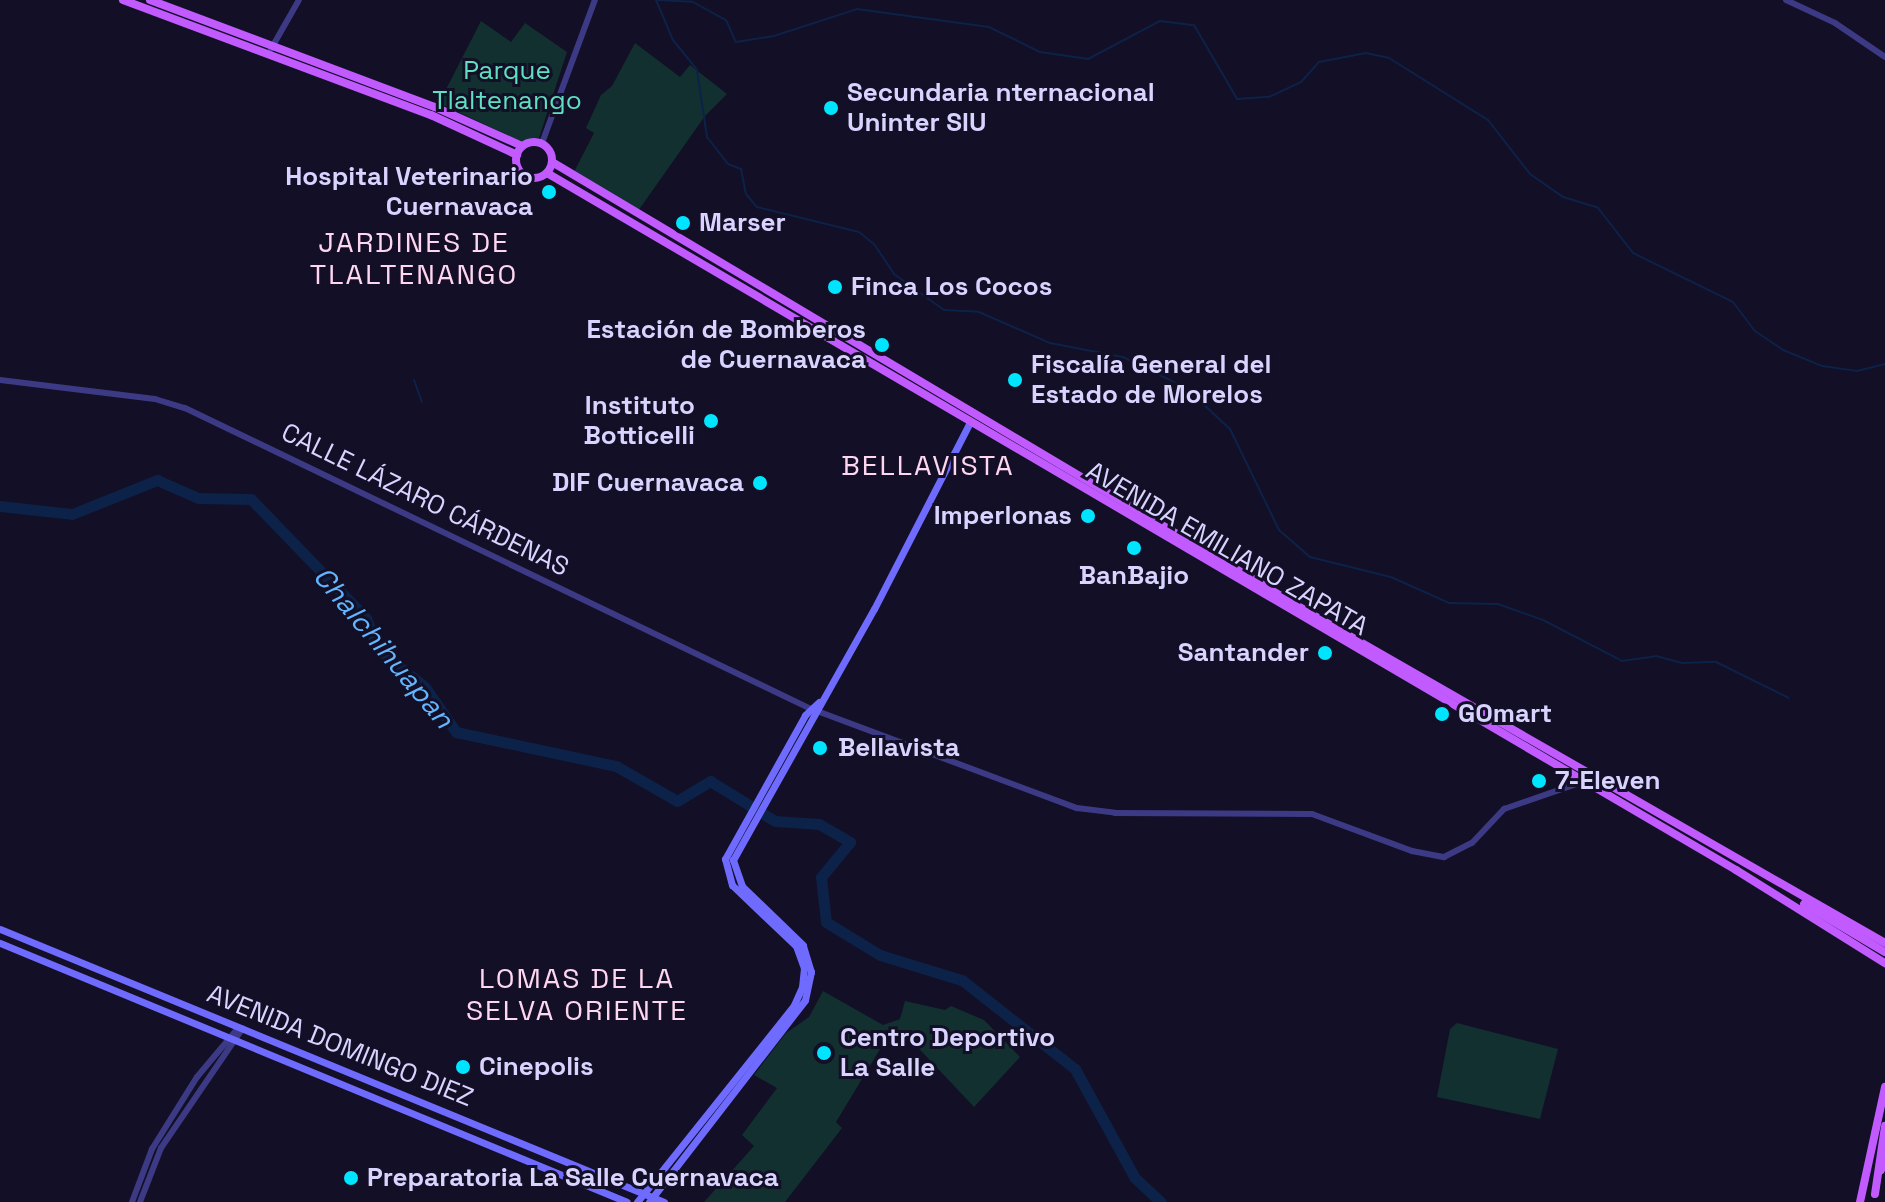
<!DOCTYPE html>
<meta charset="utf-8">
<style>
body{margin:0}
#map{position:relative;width:1885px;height:1202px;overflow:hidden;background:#130f26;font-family:"Space Grotesk",sans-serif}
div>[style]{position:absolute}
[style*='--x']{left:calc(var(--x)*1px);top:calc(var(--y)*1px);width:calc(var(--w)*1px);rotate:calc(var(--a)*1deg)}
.green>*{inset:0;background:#12302f}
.stream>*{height:2px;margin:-1px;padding:0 1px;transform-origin:1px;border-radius:1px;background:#0c2248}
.river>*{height:11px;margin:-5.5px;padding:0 5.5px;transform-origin:5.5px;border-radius:5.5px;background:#0c2248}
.tertiary>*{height:6px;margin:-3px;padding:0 3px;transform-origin:3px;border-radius:3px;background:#3d3a85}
.secondary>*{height:7px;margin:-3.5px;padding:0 3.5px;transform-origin:3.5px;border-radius:3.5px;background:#6f6bff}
.primary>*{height:8px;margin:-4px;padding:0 4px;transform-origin:4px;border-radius:4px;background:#c25bff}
.primary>.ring{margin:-4px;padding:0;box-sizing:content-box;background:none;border:8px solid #c25bff;border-radius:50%}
.dots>*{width:22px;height:22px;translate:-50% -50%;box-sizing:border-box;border:4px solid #130f26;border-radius:50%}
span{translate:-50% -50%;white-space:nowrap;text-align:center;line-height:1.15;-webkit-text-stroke:6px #130f26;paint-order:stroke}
.park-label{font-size:26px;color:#5fe0c0}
.poi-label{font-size:26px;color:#d9d4ff;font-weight:700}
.left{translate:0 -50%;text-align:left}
.right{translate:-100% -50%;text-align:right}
.street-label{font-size:26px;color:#d9d4ff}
.neighbourhood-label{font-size:28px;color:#ffd6f0;letter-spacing:2px}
.water-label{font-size:28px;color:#62b6ff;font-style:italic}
</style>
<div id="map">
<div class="green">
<i style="clip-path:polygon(481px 21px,511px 42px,525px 23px,567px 52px,539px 138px,522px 142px,439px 103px)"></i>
<i style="clip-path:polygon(635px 43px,680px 77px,690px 65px,727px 94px,705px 116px,638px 211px,574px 172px,594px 133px,586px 128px,601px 95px,612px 86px)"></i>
<i style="clip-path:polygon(823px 991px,883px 1025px,900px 1019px,905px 1001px,945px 1010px,951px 1006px,984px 1020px,1020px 1057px,974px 1107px,909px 1038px,899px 1030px,891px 1031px,836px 1122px,842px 1128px,785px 1202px,704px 1202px,754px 1146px,742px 1135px,777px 1088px,754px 1075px,786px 1033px,809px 1017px)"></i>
<i style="clip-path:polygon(1457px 1023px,1558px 1049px,1540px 1119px,1437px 1097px,1450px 1029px)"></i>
</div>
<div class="stream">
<i style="--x:656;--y:0;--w:43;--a:67"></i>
<i style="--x:673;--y:40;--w:38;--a:51"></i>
<i style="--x:697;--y:70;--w:68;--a:81.5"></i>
<i style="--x:707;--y:137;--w:34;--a:52"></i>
<i style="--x:728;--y:164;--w:14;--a:21"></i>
<i style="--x:741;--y:169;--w:25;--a:79"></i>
<i style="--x:746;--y:194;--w:17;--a:50"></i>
<i style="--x:757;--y:207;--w:105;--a:13.8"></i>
<i style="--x:859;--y:232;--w:19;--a:39"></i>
<i style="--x:874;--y:244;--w:36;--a:56"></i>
<i style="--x:894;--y:274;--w:62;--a:35.8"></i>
<i style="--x:944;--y:310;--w:35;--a:3"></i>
<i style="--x:979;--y:312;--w:77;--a:23.6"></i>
<i style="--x:1050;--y:343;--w:74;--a:10.9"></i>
<i style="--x:1123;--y:357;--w:70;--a:26.2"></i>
<i style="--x:1186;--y:388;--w:60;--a:43"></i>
<i style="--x:1230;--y:429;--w:112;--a:64.1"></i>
<i style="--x:1279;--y:530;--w:41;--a:41.1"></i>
<i style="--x:1310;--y:557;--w:83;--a:13.9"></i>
<i style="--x:1391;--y:577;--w:64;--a:24.1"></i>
<i style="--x:1449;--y:603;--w:49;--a:1.2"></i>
<i style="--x:1498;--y:604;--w:48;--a:19.6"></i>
<i style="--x:1543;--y:620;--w:89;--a:27.4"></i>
<i style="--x:1622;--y:661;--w:34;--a:-8"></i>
<i style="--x:1656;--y:656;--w:28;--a:15"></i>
<i style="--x:1683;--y:663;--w:33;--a:-2"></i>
<i style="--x:1716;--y:662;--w:81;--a:26.3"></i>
<i style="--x:658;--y:0;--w:35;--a:3"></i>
<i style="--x:693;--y:2;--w:38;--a:29"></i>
<i style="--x:726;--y:20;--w:24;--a:66"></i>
<i style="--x:736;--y:42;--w:38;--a:-9"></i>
<i style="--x:774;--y:36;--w:87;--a:-18"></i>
<i style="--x:857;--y:9;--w:133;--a:7.8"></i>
<i style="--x:989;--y:27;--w:57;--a:26.1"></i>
<i style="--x:1040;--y:52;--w:49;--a:8.3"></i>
<i style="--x:1088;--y:59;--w:81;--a:-27.8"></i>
<i style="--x:1160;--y:21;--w:34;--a:7"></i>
<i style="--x:1194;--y:25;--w:86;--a:59.8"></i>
<i style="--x:1237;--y:99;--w:32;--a:-4"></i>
<i style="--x:1269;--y:97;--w:35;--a:-25"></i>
<i style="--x:1301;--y:82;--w:27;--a:-48"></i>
<i style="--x:1319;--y:62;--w:48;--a:-10.8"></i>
<i style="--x:1366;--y:53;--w:24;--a:12"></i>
<i style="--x:1389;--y:58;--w:117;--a:32.1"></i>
<i style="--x:1488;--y:120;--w:68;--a:52.1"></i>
<i style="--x:1530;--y:174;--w:40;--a:34.9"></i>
<i style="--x:1563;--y:197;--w:37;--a:17"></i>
<i style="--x:1598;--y:208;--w:57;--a:52.1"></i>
<i style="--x:1633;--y:253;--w:111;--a:26.1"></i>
<i style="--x:1733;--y:302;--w:36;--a:53"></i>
<i style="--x:1755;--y:331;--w:34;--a:34"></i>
<i style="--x:1783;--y:350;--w:42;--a:22.3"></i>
<i style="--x:1822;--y:366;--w:35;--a:8"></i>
<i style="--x:1857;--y:371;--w:29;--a:-14"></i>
<i style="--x:414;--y:380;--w:23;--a:70"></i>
</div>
<div class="river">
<i style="--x:0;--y:506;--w:72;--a:6.3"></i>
<i style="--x:72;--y:514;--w:92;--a:-21.8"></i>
<i style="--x:157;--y:480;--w:45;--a:23.7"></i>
<i style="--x:198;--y:498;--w:53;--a:1.1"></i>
<i style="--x:251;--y:499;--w:165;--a:46"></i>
<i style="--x:366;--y:618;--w:33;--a:69"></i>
<i style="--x:378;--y:649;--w:60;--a:39"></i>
<i style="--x:425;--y:687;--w:55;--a:55.4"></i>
<i style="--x:456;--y:732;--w:164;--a:12"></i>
<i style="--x:616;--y:766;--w:70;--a:29.8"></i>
<i style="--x:677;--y:801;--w:39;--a:-31"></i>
<i style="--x:710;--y:781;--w:76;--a:31.6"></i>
<i style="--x:775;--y:821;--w:44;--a:3.9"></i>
<i style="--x:819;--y:824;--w:36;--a:30"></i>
<i style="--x:850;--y:842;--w:45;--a:129.6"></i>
<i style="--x:821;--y:877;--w:45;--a:83.7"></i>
<i style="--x:826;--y:922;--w:63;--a:31.4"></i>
<i style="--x:880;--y:955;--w:86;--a:17"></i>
<i style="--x:962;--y:980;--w:144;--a:38.2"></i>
<i style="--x:1075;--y:1069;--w:124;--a:61.2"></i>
<i style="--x:1135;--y:1178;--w:35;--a:43"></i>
</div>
<div class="tertiary">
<i style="--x:1786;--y:0;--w:54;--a:25.1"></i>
<i style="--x:1835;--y:23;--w:60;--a:34.2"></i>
<i style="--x:271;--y:49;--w:56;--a:-60.3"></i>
<i style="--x:542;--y:143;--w:153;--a:-69.7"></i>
<i style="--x:0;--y:380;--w:156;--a:7"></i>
<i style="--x:155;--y:399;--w:31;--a:17"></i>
<i style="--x:185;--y:408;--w:692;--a:25.68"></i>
<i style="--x:809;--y:708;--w:286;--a:20.5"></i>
<i style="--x:1077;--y:808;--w:38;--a:7"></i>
<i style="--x:1115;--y:813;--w:197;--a:0.3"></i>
<i style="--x:1312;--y:814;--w:107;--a:20.3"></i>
<i style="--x:1412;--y:851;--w:33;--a:11"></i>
<i style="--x:1444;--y:857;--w:31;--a:-27"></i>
<i style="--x:1472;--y:843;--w:47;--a:-46.7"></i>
<i style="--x:1504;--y:809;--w:86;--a:-19.1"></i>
<i style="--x:132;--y:1202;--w:57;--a:-69.3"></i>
<i style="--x:152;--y:1149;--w:85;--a:-58"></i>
<i style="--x:197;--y:1077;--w:65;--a:-50"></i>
<i style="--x:140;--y:1202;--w:58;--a:-68.7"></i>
<i style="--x:161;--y:1148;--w:145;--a:-55.7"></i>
</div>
<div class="secondary">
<i style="--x:0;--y:929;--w:718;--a:22.35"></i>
<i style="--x:0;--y:943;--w:678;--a:22.44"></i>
<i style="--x:637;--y:1202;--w:252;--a:-51.4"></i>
<i style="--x:794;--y:1005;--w:20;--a:-66"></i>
<i style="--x:802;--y:987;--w:19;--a:-84"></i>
<i style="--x:804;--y:968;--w:23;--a:-110"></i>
<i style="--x:796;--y:946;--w:88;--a:-136.4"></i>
<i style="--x:732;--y:885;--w:27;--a:-105"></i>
<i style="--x:725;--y:859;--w:165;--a:-60.9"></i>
<i style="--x:805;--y:715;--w:19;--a:-43"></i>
<i style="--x:649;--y:1202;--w:255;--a:-52.3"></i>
<i style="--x:805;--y:1000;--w:29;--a:-78"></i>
<i style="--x:811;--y:972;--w:28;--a:-107"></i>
<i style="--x:803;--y:945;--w:85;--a:-136"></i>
<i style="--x:742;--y:886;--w:28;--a:-109"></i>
<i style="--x:733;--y:860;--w:288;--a:-60.7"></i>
<i style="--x:874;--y:609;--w:210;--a:-62.8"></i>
</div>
<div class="primary">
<i style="--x:123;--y:0;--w:329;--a:20.5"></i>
<i style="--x:431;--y:115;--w:95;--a:24.9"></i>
<i style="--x:150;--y:0;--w:304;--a:20.6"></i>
<i style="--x:435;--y:107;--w:95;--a:24.1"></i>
<i class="ring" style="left:516px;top:142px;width:28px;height:28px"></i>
<i style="--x:552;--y:162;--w:886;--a:30.76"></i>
<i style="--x:1313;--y:615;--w:659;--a:29.83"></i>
<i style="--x:547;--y:173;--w:1378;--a:30.38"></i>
<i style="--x:1736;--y:870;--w:176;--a:32"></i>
<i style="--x:1804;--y:904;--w:94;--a:30.7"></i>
<i style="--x:1881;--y:1170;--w:16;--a:-76"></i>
<i style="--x:1875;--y:1194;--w:69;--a:-81.6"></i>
<i style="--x:1860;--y:1202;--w:118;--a:-77.7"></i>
</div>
<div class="dots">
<i style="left:831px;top:108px;background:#00e5ff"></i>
<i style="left:549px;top:192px;background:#00e5ff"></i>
<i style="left:683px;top:223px;background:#00e5ff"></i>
<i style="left:835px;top:287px;background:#00e5ff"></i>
<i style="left:882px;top:345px;background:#00e5ff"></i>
<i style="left:1015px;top:380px;background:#00e5ff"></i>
<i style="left:711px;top:421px;background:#00e5ff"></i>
<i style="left:760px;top:483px;background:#00e5ff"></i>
<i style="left:1088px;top:516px;background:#00e5ff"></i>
<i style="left:1134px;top:548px;background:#00e5ff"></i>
<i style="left:1325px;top:653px;background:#00e5ff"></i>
<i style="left:1442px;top:714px;background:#00e5ff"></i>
<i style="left:820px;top:748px;background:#00e5ff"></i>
<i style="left:1539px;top:781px;background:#00e5ff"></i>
<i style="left:824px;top:1053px;background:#00e5ff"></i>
<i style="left:463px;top:1067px;background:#00e5ff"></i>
<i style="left:351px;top:1178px;background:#00e5ff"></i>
</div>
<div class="park-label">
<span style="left:507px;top:86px">Parque<br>Tlaltenango</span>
</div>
<div class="poi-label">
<span class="left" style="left:847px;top:108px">Secundaria nternacional<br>Uninter SIU</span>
<span class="right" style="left:533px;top:192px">Hospital Veterinario<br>Cuernavaca</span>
<span class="left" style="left:699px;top:223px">Marser</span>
<span class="left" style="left:851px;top:287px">Finca Los Cocos</span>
<span class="right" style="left:866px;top:345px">Estación de Bomberos<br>de Cuernavaca</span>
<span class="left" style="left:1031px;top:380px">Fiscalía General del<br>Estado de Morelos</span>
<span class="right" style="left:695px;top:421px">Instituto<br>Botticelli</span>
<span class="right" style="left:744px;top:483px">DIF Cuernavaca</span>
<span class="right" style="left:1072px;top:516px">Imperlonas</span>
<span style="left:1134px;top:576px">BanBajio</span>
<span class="right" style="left:1309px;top:653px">Santander</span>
<span class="left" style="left:1458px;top:714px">GOmart</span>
<span class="left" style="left:838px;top:748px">Bellavista</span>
<span class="left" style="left:1555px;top:781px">7-Eleven</span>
<span class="left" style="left:840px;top:1053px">Centro Deportivo<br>La Salle</span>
<span class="left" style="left:479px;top:1067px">Cinepolis</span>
<span class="left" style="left:367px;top:1178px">Preparatoria La Salle Cuernavaca</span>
</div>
<div class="street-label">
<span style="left:425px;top:500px;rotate:26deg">CALLE LÁZARO CÁRDENAS</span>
<span style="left:1227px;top:549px;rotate:30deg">AVENIDA EMILIANO ZAPATA</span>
<span style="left:340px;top:1046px;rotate:22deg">AVENIDA DOMINGO DIEZ</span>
</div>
<div class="neighbourhood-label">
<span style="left:414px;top:258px">JARDINES DE<br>TLALTENANGO</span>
<span style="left:928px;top:465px">BELLAVISTA</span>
<span style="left:577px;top:994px">LOMAS DE LA<br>SELVA ORIENTE</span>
</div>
<div class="water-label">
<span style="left:384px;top:647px;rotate:50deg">Chalchihuapan</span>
</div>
</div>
